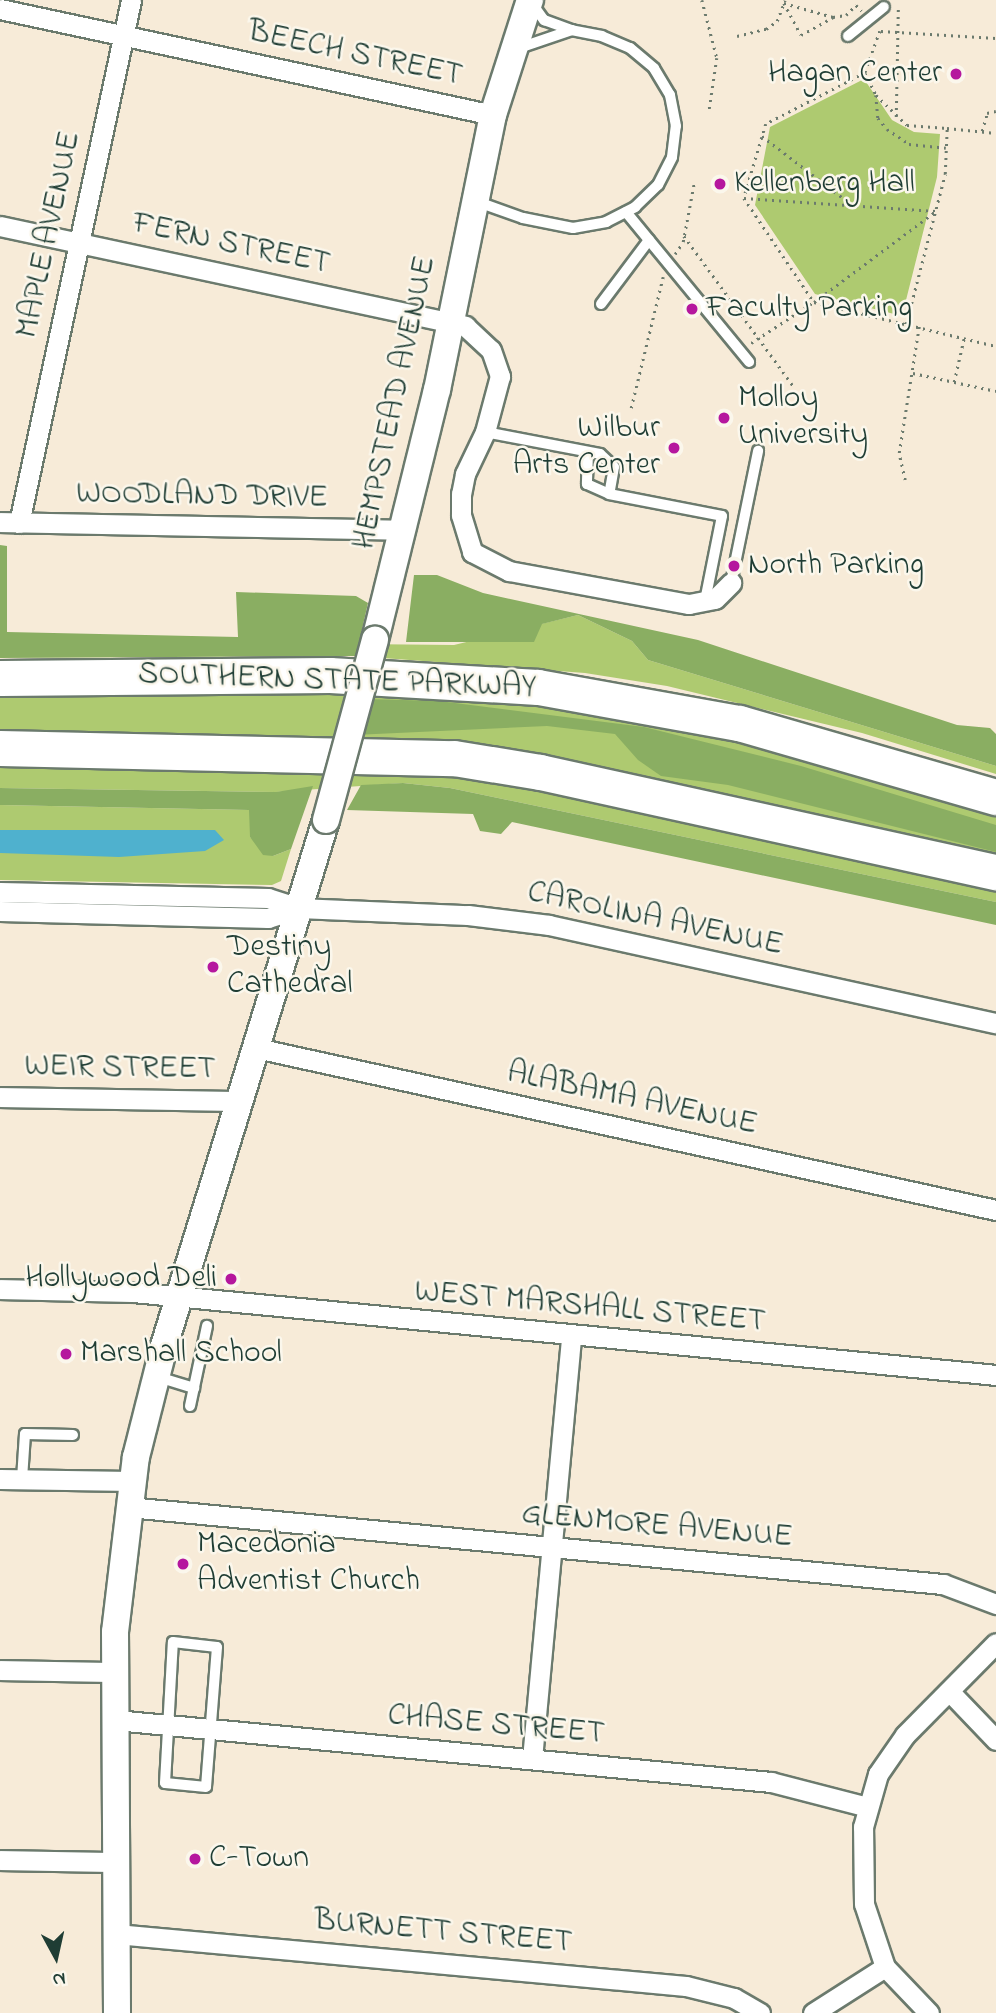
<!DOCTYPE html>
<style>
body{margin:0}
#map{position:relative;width:996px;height:2013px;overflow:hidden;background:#f7ebd8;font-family:"Indie Flower",sans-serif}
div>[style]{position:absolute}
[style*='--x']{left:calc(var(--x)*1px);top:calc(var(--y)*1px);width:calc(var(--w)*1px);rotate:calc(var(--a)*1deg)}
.green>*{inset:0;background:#aeca70}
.forest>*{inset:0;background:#8aae62}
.water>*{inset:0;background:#4fb1ce}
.path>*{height:2.5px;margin-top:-1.25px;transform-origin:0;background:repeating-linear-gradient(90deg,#6b7a6d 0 2px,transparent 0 7px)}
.roads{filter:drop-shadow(2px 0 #6b7a6d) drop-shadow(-2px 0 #6b7a6d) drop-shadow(0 2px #6b7a6d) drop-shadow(0 -2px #6b7a6d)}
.lane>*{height:10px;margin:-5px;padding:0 5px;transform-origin:5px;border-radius:5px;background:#fff}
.street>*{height:19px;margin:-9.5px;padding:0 9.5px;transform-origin:9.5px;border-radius:9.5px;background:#fff}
.secondary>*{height:26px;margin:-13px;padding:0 13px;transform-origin:13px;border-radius:13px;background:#fff}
.highway>*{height:35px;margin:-17.5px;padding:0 17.5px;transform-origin:17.5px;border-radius:17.5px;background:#fff}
.bridges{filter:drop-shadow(2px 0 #6b7a6d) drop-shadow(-2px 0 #6b7a6d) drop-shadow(0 2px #6b7a6d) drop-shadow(0 -2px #6b7a6d)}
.secondary-bridge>*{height:26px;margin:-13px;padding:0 13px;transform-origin:13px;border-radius:13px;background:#fff}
.dots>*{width:19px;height:19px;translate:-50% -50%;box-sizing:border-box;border:4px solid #fbf7ec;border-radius:50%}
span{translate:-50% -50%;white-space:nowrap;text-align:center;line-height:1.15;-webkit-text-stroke:5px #fbf7ec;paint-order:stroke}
.street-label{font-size:32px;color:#1f3d34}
.poi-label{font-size:32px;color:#1f3d34}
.right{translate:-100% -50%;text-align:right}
.left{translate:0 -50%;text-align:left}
.north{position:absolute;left:21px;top:1922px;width:70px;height:70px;-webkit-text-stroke:5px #fbf7ec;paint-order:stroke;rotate:172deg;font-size:19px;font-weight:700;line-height:28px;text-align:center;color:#1f3d34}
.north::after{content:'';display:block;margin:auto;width:24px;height:32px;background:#1f3d34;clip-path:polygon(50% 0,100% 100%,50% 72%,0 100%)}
</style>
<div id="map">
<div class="green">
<i style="clip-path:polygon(864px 79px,892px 120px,914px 132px,940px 134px,937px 177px,902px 316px,815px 294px,755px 205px,770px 127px)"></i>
<i style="clip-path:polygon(578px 615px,632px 641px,648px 660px,996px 766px,996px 774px,862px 733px,667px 686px,585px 673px,356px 656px,358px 644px,454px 645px)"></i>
<i style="clip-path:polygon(286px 692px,407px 694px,598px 711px,719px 733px,996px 814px,996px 856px,537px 754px,429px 740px,0 730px,0 697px)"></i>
<i style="clip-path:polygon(0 766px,480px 778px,996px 891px,996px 902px,450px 788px,403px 783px,276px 792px,0 788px)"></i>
<i style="clip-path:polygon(0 805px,250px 810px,250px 837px,273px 856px,291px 849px,281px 881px,272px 885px,0 880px)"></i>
</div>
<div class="forest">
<i style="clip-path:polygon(0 545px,7px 546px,7px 632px,238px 637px,236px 592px,356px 596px,368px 603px,356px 656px,0 658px)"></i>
<i style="clip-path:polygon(414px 575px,437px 575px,483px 593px,698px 640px,957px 725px,990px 728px,996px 734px,996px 766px,648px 660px,632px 641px,578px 615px,542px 624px,534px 642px,406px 642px)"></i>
<i style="clip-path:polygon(365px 699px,439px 701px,644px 727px,801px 766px,996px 825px,996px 852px,728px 785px,661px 776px,638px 760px,615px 734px,547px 726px,354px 735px)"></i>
<i style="clip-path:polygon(403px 783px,450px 788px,996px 902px,996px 925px,512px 822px,501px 834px,480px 831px,473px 814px,347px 810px,361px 785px)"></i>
<i style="clip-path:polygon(313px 786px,291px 849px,273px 856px,263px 855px,250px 837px,249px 810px,0 805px,0 788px,276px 792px)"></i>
</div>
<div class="water">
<i style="clip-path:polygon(0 830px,215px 830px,224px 840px,205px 851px,119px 857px,0 853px)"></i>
</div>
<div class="path">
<i style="--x:702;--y:0;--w:60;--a:75.5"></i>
<i style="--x:717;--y:58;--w:55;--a:98.4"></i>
<i style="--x:784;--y:3;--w:51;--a:15.9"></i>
<i style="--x:833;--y:17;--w:13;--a:-9"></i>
<i style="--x:846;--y:15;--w:14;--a:-45"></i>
<i style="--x:856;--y:5;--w:8;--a:45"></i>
<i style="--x:784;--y:3;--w:36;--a:62"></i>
<i style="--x:801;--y:35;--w:37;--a:-29"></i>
<i style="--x:880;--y:31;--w:45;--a:109.7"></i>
<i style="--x:865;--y:73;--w:111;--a:152.7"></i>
<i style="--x:766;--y:124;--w:77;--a:106.6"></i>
<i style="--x:744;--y:198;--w:125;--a:56.1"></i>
<i style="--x:814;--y:302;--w:152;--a:-36.7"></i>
<i style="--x:881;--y:31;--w:115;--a:3.5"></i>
<i style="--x:737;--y:36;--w:30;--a:-14"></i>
<i style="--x:766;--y:29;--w:14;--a:-36"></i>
<i style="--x:777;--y:21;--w:22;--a:-69"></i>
<i style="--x:865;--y:73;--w:25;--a:63"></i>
<i style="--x:876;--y:95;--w:43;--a:44.1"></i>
<i style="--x:907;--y:125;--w:40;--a:4.3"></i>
<i style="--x:876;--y:95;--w:23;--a:85"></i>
<i style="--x:878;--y:118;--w:14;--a:51"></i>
<i style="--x:887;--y:129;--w:27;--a:34"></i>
<i style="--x:909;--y:144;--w:37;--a:6"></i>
<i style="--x:896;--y:117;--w:109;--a:-88.9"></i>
<i style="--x:982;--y:131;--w:19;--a:-74"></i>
<i style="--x:987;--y:113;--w:9;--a:-13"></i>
<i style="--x:762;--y:136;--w:112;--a:37.4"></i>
<i style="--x:744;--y:198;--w:192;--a:3.9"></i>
<i style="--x:684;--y:236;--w:188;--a:53.9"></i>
<i style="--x:675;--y:254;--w:14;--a:-56"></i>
<i style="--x:683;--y:242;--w:60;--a:-79.4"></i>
<i style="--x:906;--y:324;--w:155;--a:-75.4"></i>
<i style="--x:945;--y:174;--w:46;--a:-87.5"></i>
<i style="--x:947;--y:128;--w:49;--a:5.8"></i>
<i style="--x:751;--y:343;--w:75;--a:-33.1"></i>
<i style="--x:814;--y:302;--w:187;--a:13.6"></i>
<i style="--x:913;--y:373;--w:85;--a:12.2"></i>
<i style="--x:954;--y:382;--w:45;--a:-77.2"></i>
<i style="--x:631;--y:408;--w:135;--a:-76.3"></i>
<i style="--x:905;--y:480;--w:28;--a:-103"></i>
<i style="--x:899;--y:453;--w:128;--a:-81"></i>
</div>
<div class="roads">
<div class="lane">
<i style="--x:533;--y:5;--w:19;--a:54"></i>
<i style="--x:544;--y:20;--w:29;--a:20"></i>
<i style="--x:848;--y:36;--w:46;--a:-38.9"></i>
<i style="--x:478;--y:202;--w:48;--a:19.6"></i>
<i style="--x:523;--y:218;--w:51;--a:11.3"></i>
<i style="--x:573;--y:228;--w:34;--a:-10"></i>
<i style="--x:606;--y:222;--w:33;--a:-27"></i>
<i style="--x:635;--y:207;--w:32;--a:-44"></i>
<i style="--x:658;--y:185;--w:31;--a:-63"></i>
<i style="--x:672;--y:157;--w:31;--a:-83"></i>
<i style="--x:676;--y:126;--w:32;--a:-101"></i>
<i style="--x:670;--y:95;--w:31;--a:-121"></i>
<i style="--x:654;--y:68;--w:31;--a:-140"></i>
<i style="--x:630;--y:48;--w:30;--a:-157"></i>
<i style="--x:602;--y:36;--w:31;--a:-169"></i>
<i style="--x:572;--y:30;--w:56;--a:161.2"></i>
<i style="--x:626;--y:212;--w:194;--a:50.6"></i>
<i style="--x:601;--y:304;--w:80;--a:-53.1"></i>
<i style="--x:485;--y:432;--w:117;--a:10.8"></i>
<i style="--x:600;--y:454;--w:19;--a:43"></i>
<i style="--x:614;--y:467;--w:27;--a:100"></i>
<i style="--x:609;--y:494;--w:115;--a:11"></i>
<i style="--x:722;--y:516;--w:87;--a:101.3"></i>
<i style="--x:588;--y:452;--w:32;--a:92"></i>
<i style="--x:587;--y:484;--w:24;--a:24"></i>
<i style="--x:731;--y:583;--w:135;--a:-78.4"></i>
<i style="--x:158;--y:1377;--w:38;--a:17"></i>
<i style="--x:190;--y:1406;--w:82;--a:-78"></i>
<i style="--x:22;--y:1479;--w:45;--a:-86.2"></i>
<i style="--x:25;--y:1434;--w:48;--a:1.2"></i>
<i style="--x:173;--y:1642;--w:44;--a:6.5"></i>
<i style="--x:217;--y:1647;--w:140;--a:94.5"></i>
<i style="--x:206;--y:1787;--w:41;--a:-174.4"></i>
<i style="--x:165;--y:1783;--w:141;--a:-86.8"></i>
</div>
<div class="street">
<i style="--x:0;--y:9;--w:504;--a:12.13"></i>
<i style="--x:0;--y:226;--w:476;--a:12.1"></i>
<i style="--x:465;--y:326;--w:35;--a:43"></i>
<i style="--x:491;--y:350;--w:28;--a:71"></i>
<i style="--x:500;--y:376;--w:58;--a:105"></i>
<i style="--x:485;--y:432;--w:47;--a:115.5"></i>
<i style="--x:465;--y:474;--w:20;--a:101"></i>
<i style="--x:461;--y:494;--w:21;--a:90"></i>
<i style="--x:461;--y:515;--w:39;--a:73"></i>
<i style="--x:472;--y:552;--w:42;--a:27.2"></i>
<i style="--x:509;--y:571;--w:183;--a:10.4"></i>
<i style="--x:689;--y:604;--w:26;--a:-11"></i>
<i style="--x:715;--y:599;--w:23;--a:-45"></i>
<i style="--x:0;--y:522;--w:404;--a:1.1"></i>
<i style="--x:19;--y:523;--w:535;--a:-77.91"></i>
<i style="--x:0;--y:892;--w:268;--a:1.3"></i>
<i style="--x:268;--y:898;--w:32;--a:18"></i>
<i style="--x:298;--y:908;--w:170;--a:2.4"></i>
<i style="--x:468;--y:915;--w:82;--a:7"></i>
<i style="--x:549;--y:925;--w:458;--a:12.4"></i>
<i style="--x:0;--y:911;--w:268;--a:1.5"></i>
<i style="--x:268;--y:918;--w:32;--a:-18"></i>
<i style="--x:256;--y:1048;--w:758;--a:12.35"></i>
<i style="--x:0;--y:1097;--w:240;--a:1"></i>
<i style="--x:0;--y:1289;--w:133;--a:1.3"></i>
<i style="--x:133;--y:1292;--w:867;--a:5.49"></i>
<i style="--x:0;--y:1479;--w:132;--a:0.9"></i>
<i style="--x:128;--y:1507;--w:819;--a:5.4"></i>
<i style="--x:943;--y:1584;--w:57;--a:20.7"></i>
<i style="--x:0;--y:1670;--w:115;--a:1"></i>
<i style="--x:949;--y:1691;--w:68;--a:46.2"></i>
<i style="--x:115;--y:1720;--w:659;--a:5.4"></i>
<i style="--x:771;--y:1782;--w:100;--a:14.5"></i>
<i style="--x:532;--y:1759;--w:426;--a:-84.7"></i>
<i style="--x:0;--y:1860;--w:115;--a:1"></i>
<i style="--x:116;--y:1934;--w:572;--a:5.21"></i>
<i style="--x:686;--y:1986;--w:49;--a:14"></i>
<i style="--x:734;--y:1998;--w:30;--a:30"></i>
<i style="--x:813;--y:2013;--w:85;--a:-32.6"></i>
<i style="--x:929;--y:2013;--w:64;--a:-133.7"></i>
<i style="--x:885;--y:1967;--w:66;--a:-108.4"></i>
<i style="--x:864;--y:1904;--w:77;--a:-90.7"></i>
<i style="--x:863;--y:1827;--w:55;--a:-74.2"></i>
<i style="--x:878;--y:1774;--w:47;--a:-55.3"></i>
<i style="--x:905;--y:1735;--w:129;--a:-45.3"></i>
</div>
<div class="secondary">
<i style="--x:375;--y:640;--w:258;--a:-76.1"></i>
<i style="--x:437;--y:390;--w:281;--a:-78.5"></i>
<i style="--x:493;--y:115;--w:121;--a:-72.2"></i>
<i style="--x:117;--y:2013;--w:381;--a:-90.3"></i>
<i style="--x:115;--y:1632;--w:176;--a:-83.2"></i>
<i style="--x:136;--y:1457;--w:114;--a:-75.8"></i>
<i style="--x:164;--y:1346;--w:550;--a:-72.88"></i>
</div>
<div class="highway">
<i style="--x:0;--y:678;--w:330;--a:-0.5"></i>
<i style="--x:330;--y:675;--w:208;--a:3.3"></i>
<i style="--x:538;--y:687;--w:204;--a:10.2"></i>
<i style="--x:739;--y:723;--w:267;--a:16.1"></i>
<i style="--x:0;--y:748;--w:454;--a:1.3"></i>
<i style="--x:454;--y:758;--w:87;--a:9.2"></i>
<i style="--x:540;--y:772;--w:467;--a:12.4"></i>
</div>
</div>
<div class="bridges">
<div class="secondary-bridge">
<i style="--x:326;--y:820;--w:187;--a:-74.8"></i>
</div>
</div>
<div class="dots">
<i style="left:956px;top:74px;background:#b5179e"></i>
<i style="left:720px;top:184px;background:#b5179e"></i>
<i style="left:692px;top:309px;background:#b5179e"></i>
<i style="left:724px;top:418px;background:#b5179e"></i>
<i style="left:674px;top:448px;background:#b5179e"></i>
<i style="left:734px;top:566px;background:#b5179e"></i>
<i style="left:213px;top:967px;background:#b5179e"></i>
<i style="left:231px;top:1279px;background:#b5179e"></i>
<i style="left:66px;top:1354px;background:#b5179e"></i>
<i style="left:183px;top:1564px;background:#b5179e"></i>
<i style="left:195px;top:1859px;background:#b5179e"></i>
</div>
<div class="street-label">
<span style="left:355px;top:55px;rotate:12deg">BEECH STREET</span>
<span style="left:50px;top:235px;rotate:-78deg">MAPLE AVENUE</span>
<span style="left:231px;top:245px;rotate:12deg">FERN STREET</span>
<span style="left:396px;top:403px;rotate:-78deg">HEMPSTEAD AVENUE</span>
<span style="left:202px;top:497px;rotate:1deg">WOODLAND DRIVE</span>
<span style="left:337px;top:682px;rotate:2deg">SOUTHERN STATE PARKWAY</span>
<span style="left:655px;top:920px;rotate:12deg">CAROLINA AVENUE</span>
<span style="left:120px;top:1069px;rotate:1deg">WEIR STREET</span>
<span style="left:632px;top:1100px;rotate:12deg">ALABAMA AVENUE</span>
<span style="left:590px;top:1308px;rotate:5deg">WEST MARSHALL STREET</span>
<span style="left:657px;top:1527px;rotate:5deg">GLENMORE AVENUE</span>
<span style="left:496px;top:1726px;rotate:5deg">CHASE STREET</span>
<span style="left:443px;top:1933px;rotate:5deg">BURNETT STREET</span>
</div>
<div class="poi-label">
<span class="right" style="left:942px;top:74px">Hagan Center</span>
<span class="left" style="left:734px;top:184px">Kellenberg Hall</span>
<span class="left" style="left:706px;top:309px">Faculty Parking</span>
<span class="left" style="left:738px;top:418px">Molloy<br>University</span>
<span class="right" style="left:660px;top:448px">Wilbur<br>Arts Center</span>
<span class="left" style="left:748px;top:566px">North Parking</span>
<span class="left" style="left:227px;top:967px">Destiny<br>Cathedral</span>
<span class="right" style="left:217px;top:1279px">Hollywood Deli</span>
<span class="left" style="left:80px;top:1354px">Marshall School</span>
<span class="left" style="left:197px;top:1564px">Macedonia<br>Adventist Church</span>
<span class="left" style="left:209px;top:1859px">C-Town</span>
</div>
<div class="north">N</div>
</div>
